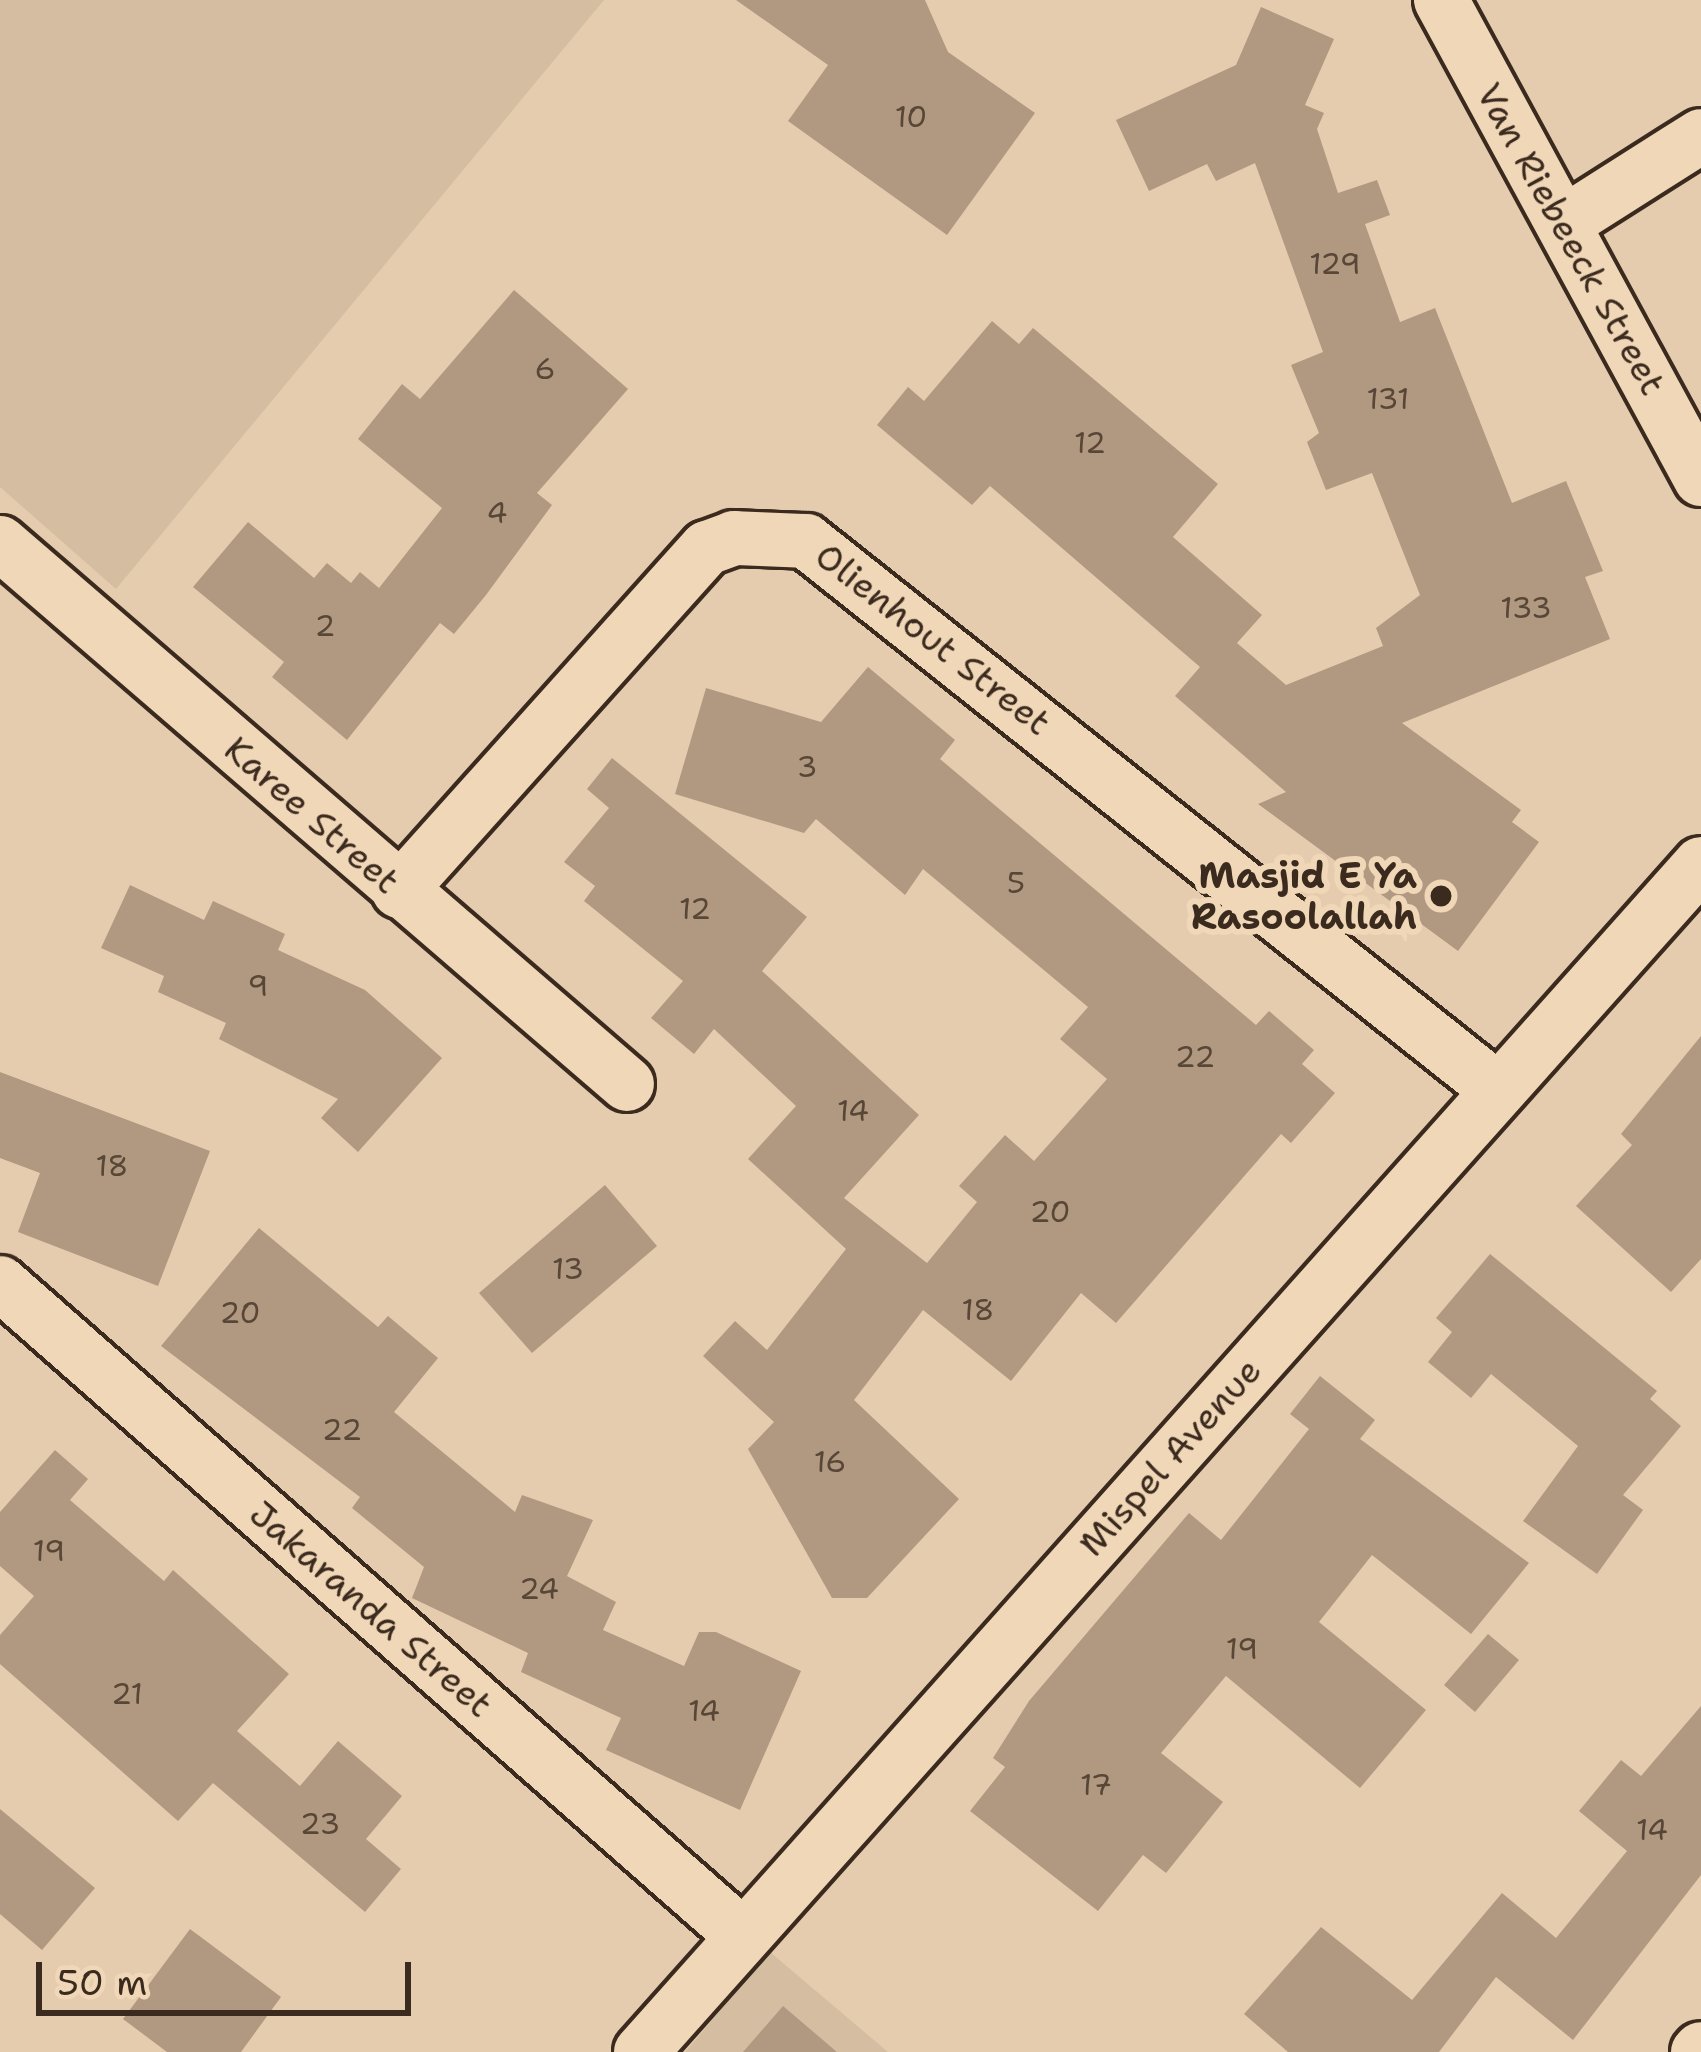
<!DOCTYPE html>
<style>
body{margin:0}
#map{position:relative;width:1701px;height:2052px;overflow:hidden;background:#e5ccaf;font-family:"Shantell Sans",sans-serif}
div>[style]{position:absolute}
[style*='--x']{left:calc(var(--x)*1px);top:calc(var(--y)*1px);width:calc(var(--w)*1px);rotate:calc(var(--a)*1deg)}
.built>*{inset:0;background:#d5bda1}
.building>*{inset:0;background:#b19981}
.roads{filter:drop-shadow(3px 0 #3b2a1e) drop-shadow(-3px 0 #3b2a1e) drop-shadow(0 3px #3b2a1e) drop-shadow(0 -3px #3b2a1e)}
.minor>*{height:54px;margin:-27px;padding:0 27px;transform-origin:27px;border-radius:27px;background:#f0d7b8}
.dots>*{width:33px;height:33px;translate:-50% -50%;box-sizing:border-box;border:6px solid #f0d7b8;border-radius:50%}
span{translate:-50% -50%;white-space:nowrap;text-align:center;line-height:1.15;-webkit-text-stroke:12px #f0d7b8;paint-order:stroke}
.number-label{font-size:30px;color:#584637}
.number-label span{-webkit-text-stroke-width:0}
.street-label{font-size:36px;color:#3b2a1e}
.poi-label{font-size:36px;color:#3b2a1e;font-weight:700}
.right{translate:-100% -50%;text-align:right}
.scale{position:absolute;left:36px;top:1962px;width:375px;height:54px;box-sizing:border-box;border:6px solid #3b2a1e;border-top:0;padding-left:15px;font-size:36px;line-height:42px;white-space:nowrap;color:#3b2a1e;-webkit-text-stroke:9px #f0d7b8;paint-order:stroke}
</style>
<div id="map">
<div class="built">
<i style="clip-path:polygon(0 0,604px 0,116px 589px,0 487px)"></i>
<i style="clip-path:polygon(770px 1952px,888px 2052px,685px 2052px)"></i>
</div>
<div class="building">
<i style="clip-path:polygon(736px 0,925px 0,948px 52px,1035px 113px,947px 235px,788px 121px,828px 65px)"></i>
<i style="clip-path:polygon(1261px 7px,1334px 39px,1305px 105px,1324px 113px,1317px 129px,1338px 193px,1377px 180px,1390px 215px,1365px 224px,1400px 322px,1435px 308px,1512px 503px,1566px 481px,1603px 571px,1585px 577px,1610px 639px,1402px 723px,1521px 810px,1512px 822px,1539px 842px,1458px 951px,1258px 804px,1286px 792px,1175px 696px,1200px 667px,990px 486px,972px 505px,877px 425px,908px 387px,924px 401px,992px 321px,1019px 344px,1033px 328px,1218px 484px,1173px 537px,1262px 615px,1237px 643px,1286px 685px,1383px 646px,1376px 628px,1420px 595px,1372px 473px,1326px 490px,1307px 442px,1319px 433px,1291px 365px,1323px 352px,1255px 163px,1216px 181px,1207px 164px,1149px 191px,1116px 120px,1236px 65px)"></i>
<i style="clip-path:polygon(514px 290px,628px 389px,537px 493px,552px 505px,486px 595px,454px 634px,440px 623px,347px 740px,272px 677px,284px 662px,193px 587px,248px 522px,314px 578px,327px 563px,351px 583px,360px 572px,379px 588px,442px 508px,358px 439px,402px 384px,420px 399px)"></i>
<i style="clip-path:polygon(868px 667px,955px 740px,940px 759px,1256px 1025px,1269px 1011px,1314px 1050px,1302px 1064px,1335px 1093px,1291px 1143px,1281px 1134px,1116px 1323px,1081px 1293px,1011px 1381px,923px 1310px,854px 1400px,959px 1499px,867px 1598px,832px 1598px,748px 1449px,774px 1422px,703px 1356px,735px 1321px,767px 1350px,846px 1249px,748px 1159px,796px 1106px,714px 1029px,694px 1054px,651px 1018px,683px 981px,584px 901px,595px 886px,564px 862px,609px 808px,587px 789px,612px 758px,807px 917px,762px 971px,919px 1115px,844px 1198px,927px 1263px,977px 1202px,959px 1186px,1005px 1135px,1034px 1161px,1107px 1079px,1060px 1039px,1088px 1007px,923px 869px,905px 895px,816px 819px,804px 833px,675px 794px,706px 688px,821px 722px)"></i>
<i style="clip-path:polygon(130px 885px,204px 920px,213px 901px,285px 934px,278px 950px,365px 990px,442px 1058px,358px 1152px,321px 1118px,338px 1099px,219px 1039px,226px 1023px,158px 992px,164px 976px,101px 948px)"></i>
<i style="clip-path:polygon(1701px 1036px,1701px 1259px,1671px 1292px,1576px 1206px,1632px 1145px,1621px 1134px)"></i>
<i style="clip-path:polygon(0 1072px,210px 1151px,158px 1286px,18px 1232px,40px 1173px,0 1158px)"></i>
<i style="clip-path:polygon(605px 1185px,657px 1246px,532px 1353px,479px 1293px)"></i>
<i style="clip-path:polygon(259px 1228px,378px 1327px,388px 1316px,438px 1358px,394px 1412px,515px 1512px,522px 1495px,593px 1520px,567px 1576px,616px 1602px,603px 1630px,684px 1666px,699px 1632px,716px 1632px,801px 1671px,740px 1810px,606px 1750px,621px 1718px,521px 1672px,528px 1653px,412px 1598px,424px 1567px,352px 1508px,360px 1497px,161px 1346px)"></i>
<i style="clip-path:polygon(1490px 1254px,1657px 1391px,1650px 1399px,1681px 1426px,1623px 1495px,1643px 1510px,1597px 1574px,1523px 1521px,1578px 1446px,1491px 1374px,1471px 1398px,1428px 1362px,1452px 1332px,1436px 1318px)"></i>
<i style="clip-path:polygon(1320px 1376px,1375px 1420px,1360px 1439px,1529px 1563px,1471px 1634px,1372px 1555px,1319px 1622px,1426px 1710px,1360px 1788px,1226px 1676px,1161px 1753px,1223px 1802px,1166px 1873px,1143px 1855px,1098px 1911px,970px 1811px,1005px 1767px,993px 1758px,1029px 1701px,1189px 1513px,1221px 1540px,1309px 1429px,1290px 1414px)"></i>
<i style="clip-path:polygon(55px 1450px,88px 1479px,70px 1500px,164px 1581px,173px 1570px,289px 1674px,237px 1731px,300px 1786px,338px 1741px,402px 1796px,366px 1839px,401px 1869px,365px 1912px,213px 1783px,178px 1821px,0 1664px,0 1635px,34px 1596px,0 1566px,0 1512px)"></i>
<i style="clip-path:polygon(1488px 1634px,1519px 1660px,1475px 1712px,1444px 1685px)"></i>
<i style="clip-path:polygon(1701px 1706px,1701px 1875px,1573px 2040px,1496px 1977px,1439px 2052px,1288px 2052px,1244px 2014px,1321px 1927px,1412px 2000px,1502px 1893px,1556px 1938px,1627px 1851px,1579px 1811px,1621px 1760px,1641px 1776px)"></i>
<i style="clip-path:polygon(0 1809px,95px 1888px,42px 1950px,0 1914px)"></i>
<i style="clip-path:polygon(190px 1929px,281px 1997px,241px 2052px,167px 2052px,123px 2019px)"></i>
<i style="clip-path:polygon(783px 2006px,837px 2052px,743px 2052px)"></i>
</div>
<div class="roads">
<div class="minor">
<i style="--x:1441;--y:0;--w:545;--a:61.51"></i>
<i style="--x:1564;--y:223;--w:162;--a:-32.4"></i>
<i style="--x:0;--y:543;--w:828;--a:40.79"></i>
<i style="--x:399;--y:891;--w:461;--a:-48.1"></i>
<i style="--x:707;--y:548;--w:29;--a:-20"></i>
<i style="--x:734;--y:538;--w:72;--a:2.4"></i>
<i style="--x:806;--y:541;--w:883;--a:38.43"></i>
<i style="--x:0;--y:1283;--w:988;--a:41.31"></i>
<i style="--x:641;--y:2052;--w:1592;--a:-48.26"></i>
<i style="--x:1698;--y:2052;--w:4;--a:-45"></i>
</div>
</div>
<div class="dots">
<i style="left:1441px;top:896px;background:#3b2a1e"></i>
</div>
<div class="number-label">
<span style="left:911px;top:117px">10</span>
<span style="left:1335px;top:264px">129</span>
<span style="left:545px;top:369px">6</span>
<span style="left:1388px;top:399px">131</span>
<span style="left:1090px;top:443px">12</span>
<span style="left:497px;top:513px">4</span>
<span style="left:1526px;top:608px">133</span>
<span style="left:325px;top:626px">2</span>
<span style="left:807px;top:767px">3</span>
<span style="left:1016px;top:883px">5</span>
<span style="left:695px;top:909px">12</span>
<span style="left:258px;top:986px">9</span>
<span style="left:1195px;top:1057px">22</span>
<span style="left:853px;top:1111px">14</span>
<span style="left:112px;top:1166px">18</span>
<span style="left:1050px;top:1212px">20</span>
<span style="left:568px;top:1269px">13</span>
<span style="left:978px;top:1310px">18</span>
<span style="left:240px;top:1313px">20</span>
<span style="left:342px;top:1430px">22</span>
<span style="left:830px;top:1462px">16</span>
<span style="left:49px;top:1551px">19</span>
<span style="left:539px;top:1589px">24</span>
<span style="left:1242px;top:1649px">19</span>
<span style="left:127px;top:1694px">21</span>
<span style="left:704px;top:1711px">14</span>
<span style="left:1096px;top:1785px">17</span>
<span style="left:320px;top:1824px">23</span>
<span style="left:1652px;top:1830px">14</span>
</div>
<div class="street-label">
<span style="left:1571px;top:239px;rotate:61deg">Van Riebeeck Street</span>
<span style="left:933px;top:639px;rotate:38deg">Olienhout Street</span>
<span style="left:312px;top:815px;rotate:41deg">Karee Street</span>
<span style="left:1170px;top:1457px;rotate:-48deg">Mispel Avenue</span>
<span style="left:371px;top:1609px;rotate:41deg">Jakaranda Street</span>
</div>
<div class="poi-label">
<span class="right" style="left:1417px;top:896px">Masjid E Ya<br>Rasoolallah</span>
</div>
<div class="scale">50 m</div>
</div>
